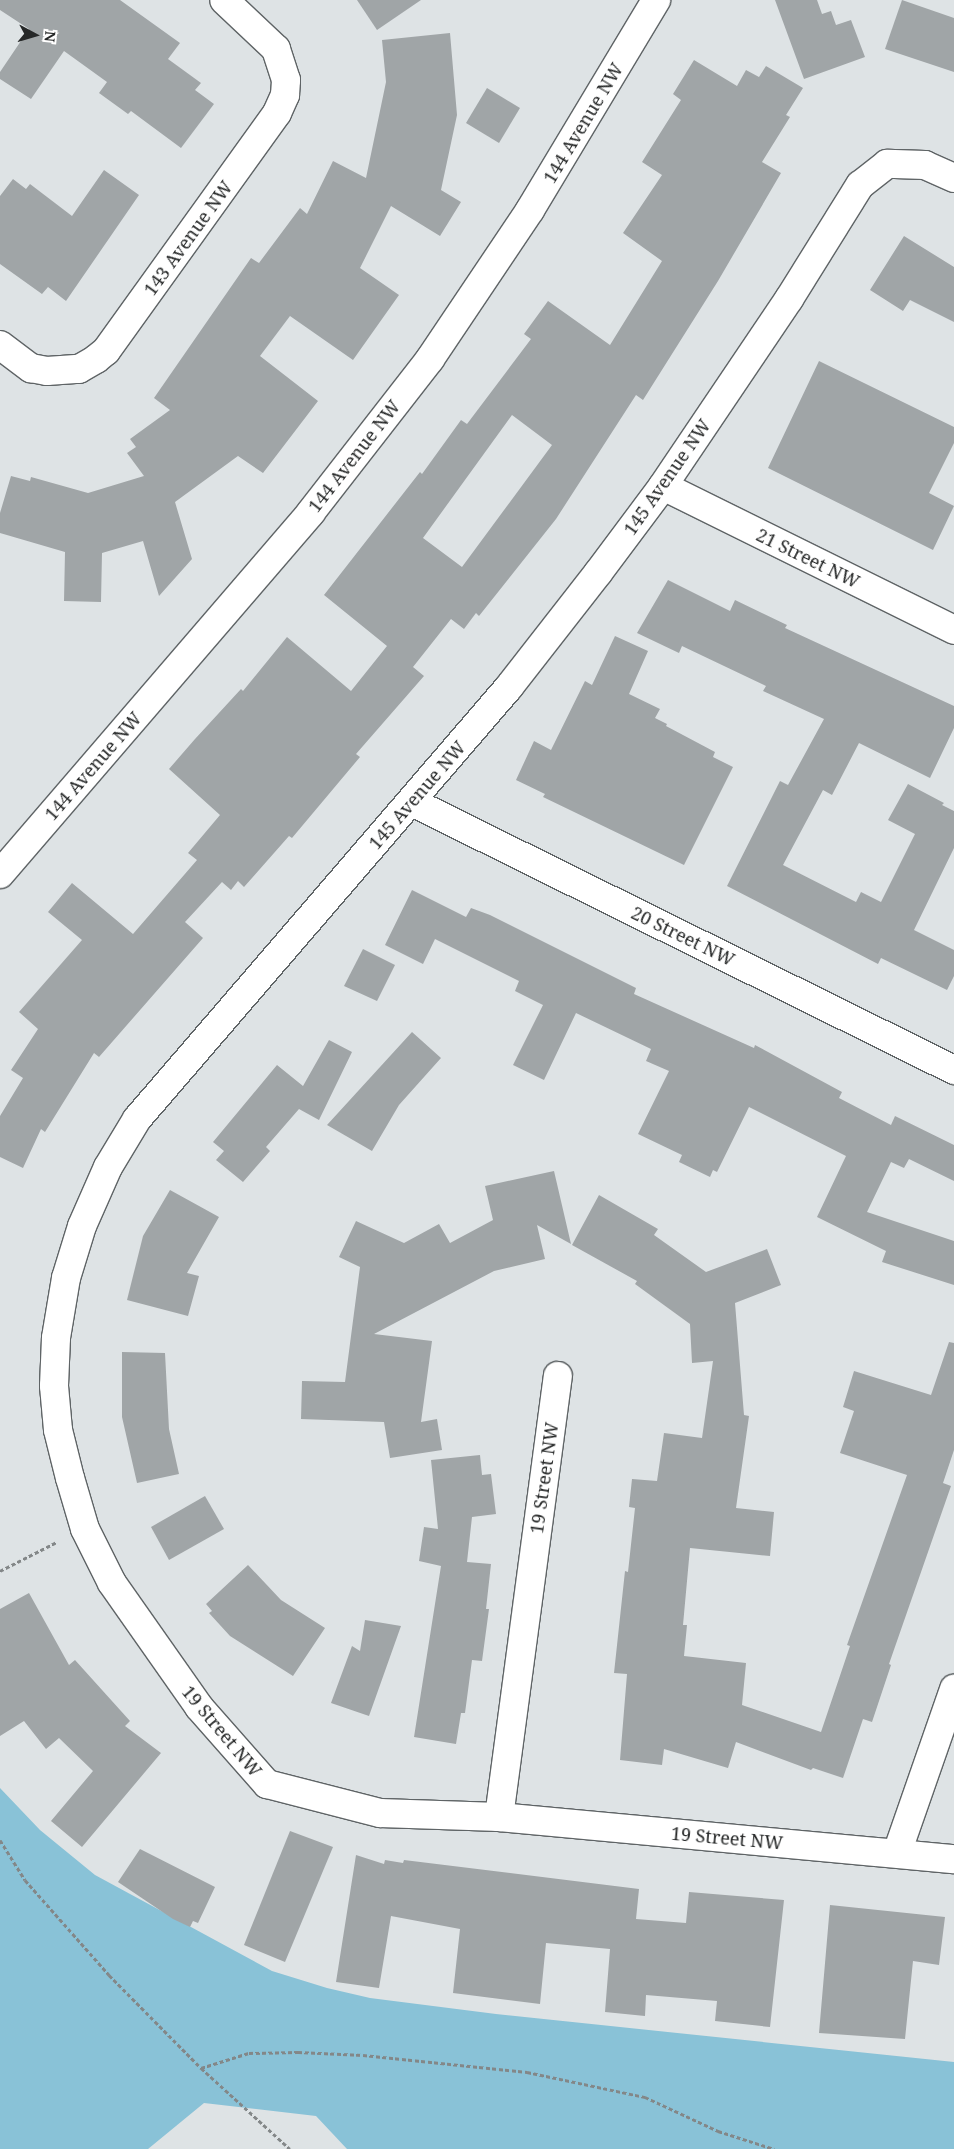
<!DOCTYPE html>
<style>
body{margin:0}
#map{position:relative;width:954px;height:2149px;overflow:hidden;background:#dee3e5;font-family:"Noto Serif",serif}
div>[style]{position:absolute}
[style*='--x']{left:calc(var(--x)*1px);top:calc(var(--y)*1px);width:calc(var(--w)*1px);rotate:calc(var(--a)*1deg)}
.green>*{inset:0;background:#89c2d7}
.building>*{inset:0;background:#a0a5a7}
.path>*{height:3px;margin-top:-1.5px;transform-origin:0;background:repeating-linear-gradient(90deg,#838788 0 4px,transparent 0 6.5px)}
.roads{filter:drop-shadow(1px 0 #5f6466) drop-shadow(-1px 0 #5f6466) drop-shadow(0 1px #5f6466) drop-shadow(0 -1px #5f6466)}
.minor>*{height:28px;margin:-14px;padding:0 14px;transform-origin:14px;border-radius:14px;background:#fff}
.tertiary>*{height:28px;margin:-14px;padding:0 14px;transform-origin:14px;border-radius:14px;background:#fff}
span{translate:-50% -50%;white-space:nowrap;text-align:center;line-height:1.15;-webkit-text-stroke:4px #fff;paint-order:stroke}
.street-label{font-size:18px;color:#262828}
.north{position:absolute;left:10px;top:10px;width:50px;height:50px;-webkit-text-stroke:4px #fff;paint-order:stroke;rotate:96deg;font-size:14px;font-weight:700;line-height:20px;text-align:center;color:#262828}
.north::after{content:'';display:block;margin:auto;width:18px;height:22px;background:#262828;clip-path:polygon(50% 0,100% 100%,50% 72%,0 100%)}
</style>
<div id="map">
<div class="green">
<i style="clip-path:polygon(0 1788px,40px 1830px,95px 1875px,272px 1971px,327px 1988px,370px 1998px,496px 2014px,954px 2062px,954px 2149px,347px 2149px,316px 2116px,204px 2103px,148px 2149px,0 2149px)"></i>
</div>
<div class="building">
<i style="clip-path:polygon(0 0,120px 0,180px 43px,168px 59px,201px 83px,195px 90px,214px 104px,181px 148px,131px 111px,128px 114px,99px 93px,107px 82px,64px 51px,31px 99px,0 79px,0 72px,29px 29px,0 10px)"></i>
<i style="clip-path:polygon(357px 0,421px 0,377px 30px)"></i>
<i style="clip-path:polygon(775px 0,817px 0,822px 14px,831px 11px,836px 25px,851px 20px,865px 57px,804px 79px)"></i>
<i style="clip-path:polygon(902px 0,954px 18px,954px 72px,885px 49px)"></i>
<i style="clip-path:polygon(450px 33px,457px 115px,441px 190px,461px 202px,440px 236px,391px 206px,360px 268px,399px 295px,353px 360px,290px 316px,260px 356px,318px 401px,263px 473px,238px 456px,175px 502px,192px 559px,159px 596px,143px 541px,102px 553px,101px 602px,64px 601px,65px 552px,0 533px,0 513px,11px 476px,30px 481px,31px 477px,88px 493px,144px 476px,127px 453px,136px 447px,130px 439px,170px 410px,154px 398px,251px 258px,259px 263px,300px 208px,307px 214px,333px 161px,366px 178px,386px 82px,382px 40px)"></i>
<i style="clip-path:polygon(evenodd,694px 60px,737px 86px,746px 70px,759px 77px,766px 66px,803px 88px,786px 115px,790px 117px,762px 162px,781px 173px,718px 281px,643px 400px,636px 395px,556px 519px,479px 616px,476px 613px,464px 629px,451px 619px,413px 667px,424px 676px,356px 754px,360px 757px,292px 838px,289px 836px,244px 887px,238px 881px,231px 890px,222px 882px,185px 922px,203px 938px,99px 1057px,94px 1053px,45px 1132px,41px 1129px,23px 1168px,0 1157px,0 1116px,23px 1078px,11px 1070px,38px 1029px,19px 1012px,82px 940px,48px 912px,72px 883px,133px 934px,197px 860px,188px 853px,220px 815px,169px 769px,195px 739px,241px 689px,243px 691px,287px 637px,351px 691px,387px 646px,324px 595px,420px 472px,422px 474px,461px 420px,467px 424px,531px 339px,524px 334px,548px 301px,610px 345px,662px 261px,623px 233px,662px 175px,642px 162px,681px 100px,673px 94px,694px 60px,512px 415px,552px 445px,462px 567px,423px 538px,512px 415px)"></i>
<i style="clip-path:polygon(487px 88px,520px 108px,499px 143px,466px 123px)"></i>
<i style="clip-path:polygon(104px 170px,139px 195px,66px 301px,48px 287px,42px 294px,0 264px,0 196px,13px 179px,26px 189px,30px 184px,72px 216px)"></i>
<i style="clip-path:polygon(904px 236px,954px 267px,954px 322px,910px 300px,903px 311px,870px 290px)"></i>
<i style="clip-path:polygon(819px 361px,954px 427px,954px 443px,929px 493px,954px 506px,933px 550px,768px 468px)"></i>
<i style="clip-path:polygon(668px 580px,730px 611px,735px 600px,787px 625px,785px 628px,954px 706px,954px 728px,930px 778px,859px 743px,832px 795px,823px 790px,783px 865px,856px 902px,861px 892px,881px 902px,915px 834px,888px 820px,908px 784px,944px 803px,942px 805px,954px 811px,954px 848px,914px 930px,954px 950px,954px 976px,947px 990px,881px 958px,878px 964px,727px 886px,780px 781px,788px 785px,824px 719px,763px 691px,766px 686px,682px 646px,679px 653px,637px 633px)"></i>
<i style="clip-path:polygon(615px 636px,648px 651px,629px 694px,660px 709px,655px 718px,667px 724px,666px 726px,715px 752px,713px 757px,733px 767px,684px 865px,543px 797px,545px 794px,516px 780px,534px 741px,551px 750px,585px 681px,592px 685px)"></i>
<i style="clip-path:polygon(412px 890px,466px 917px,471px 908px,490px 915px,636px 988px,634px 994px,754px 1048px,755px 1045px,842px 1092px,839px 1098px,891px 1125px,895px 1116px,954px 1145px,954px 1181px,909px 1159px,904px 1168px,891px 1162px,867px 1212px,954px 1241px,954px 1285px,882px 1262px,886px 1251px,817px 1217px,846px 1156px,749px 1107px,717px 1172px,713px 1170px,710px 1177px,679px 1162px,682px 1155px,638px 1134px,669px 1071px,646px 1061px,651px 1049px,576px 1013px,544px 1080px,513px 1065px,543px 1005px,515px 991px,519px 981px,435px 939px,423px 964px,385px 945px)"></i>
<i style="clip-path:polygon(363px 949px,395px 965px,377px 1001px,344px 986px)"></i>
<i style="clip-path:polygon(412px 1032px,441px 1058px,399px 1105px,372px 1151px,327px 1125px)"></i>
<i style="clip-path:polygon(329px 1040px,352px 1052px,319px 1120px,299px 1109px,266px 1147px,270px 1151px,243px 1182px,216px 1160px,224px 1151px,213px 1142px,277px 1065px,303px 1086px)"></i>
<i style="clip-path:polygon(554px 1171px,571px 1244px,537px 1225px,545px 1259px,494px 1271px,374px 1334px,432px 1341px,421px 1422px,437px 1419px,442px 1450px,390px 1458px,384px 1422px,301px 1419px,302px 1381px,345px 1382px,360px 1267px,339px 1257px,356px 1221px,404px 1243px,439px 1224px,450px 1243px,493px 1220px,485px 1186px)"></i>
<i style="clip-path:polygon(170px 1190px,219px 1217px,187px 1273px,199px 1276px,188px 1316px,127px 1300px,143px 1236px)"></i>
<i style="clip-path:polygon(599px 1195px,658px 1229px,654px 1235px,706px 1272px,767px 1249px,781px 1285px,735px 1303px,744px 1415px,749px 1416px,736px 1508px,774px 1512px,770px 1556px,690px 1548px,683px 1625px,687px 1625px,684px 1656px,746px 1663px,742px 1705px,821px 1732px,850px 1646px,847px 1645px,907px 1475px,840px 1453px,854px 1411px,843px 1407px,854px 1371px,931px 1395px,949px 1342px,954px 1343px,954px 1450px,943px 1483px,951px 1486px,889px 1664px,891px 1665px,872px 1722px,863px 1719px,843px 1778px,813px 1768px,811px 1770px,736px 1742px,728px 1768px,664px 1749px,662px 1765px,620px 1760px,627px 1674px,614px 1673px,625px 1571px,628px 1572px,635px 1508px,629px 1507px,632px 1479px,657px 1481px,664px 1433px,702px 1438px,713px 1361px,692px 1363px,690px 1324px,635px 1284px,637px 1281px,572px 1245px)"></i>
<i style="clip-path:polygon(122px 1352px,165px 1353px,169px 1429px,179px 1474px,137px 1483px,122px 1417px)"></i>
<i style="clip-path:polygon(480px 1455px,482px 1475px,491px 1474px,496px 1514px,472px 1517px,467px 1562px,491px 1564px,486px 1609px,489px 1609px,482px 1661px,472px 1660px,465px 1713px,461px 1713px,456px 1744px,414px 1737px,441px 1566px,419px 1561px,424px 1527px,438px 1529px,431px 1460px)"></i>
<i style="clip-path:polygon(205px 1496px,224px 1529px,169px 1560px,151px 1527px)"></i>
<i style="clip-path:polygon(248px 1565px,281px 1600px,325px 1628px,293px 1676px,230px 1636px,209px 1613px,212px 1611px,206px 1604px)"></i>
<i style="clip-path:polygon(29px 1593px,69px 1665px,75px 1660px,130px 1721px,125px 1726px,161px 1753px,82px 1847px,51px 1821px,93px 1771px,59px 1738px,46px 1749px,24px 1721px,0 1736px,0 1609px)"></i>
<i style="clip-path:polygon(365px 1620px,401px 1626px,369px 1716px,331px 1703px,352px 1646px,360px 1651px)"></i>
<i style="clip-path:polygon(290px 1831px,333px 1847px,285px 1962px,244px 1945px)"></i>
<i style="clip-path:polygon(140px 1849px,215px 1887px,198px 1923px,193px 1921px,190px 1927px,173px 1919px,118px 1882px)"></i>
<i style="clip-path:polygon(356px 1855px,384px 1864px,385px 1860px,403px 1863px,404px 1860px,639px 1889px,636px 1919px,686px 1923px,689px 1892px,784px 1900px,770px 2027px,715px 2021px,717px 2001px,646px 1995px,645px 2016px,605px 2012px,610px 1949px,546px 1943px,540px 2004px,453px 1993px,460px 1929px,391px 1916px,379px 1988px,336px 1982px)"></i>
<i style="clip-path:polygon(830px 1905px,945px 1917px,939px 1965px,913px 1961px,905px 2039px,819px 2033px)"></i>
</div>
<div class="path">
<i style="--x:0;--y:1571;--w:64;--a:-27"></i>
<i style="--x:0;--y:1840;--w:47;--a:58"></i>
<i style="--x:25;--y:1880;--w:127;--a:48.5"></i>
<i style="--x:109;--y:1975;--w:131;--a:45.3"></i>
<i style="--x:201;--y:2068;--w:120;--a:42.3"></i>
<i style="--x:201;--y:2068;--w:50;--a:-17.4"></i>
<i style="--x:249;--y:2053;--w:49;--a:-1.2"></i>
<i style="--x:298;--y:2052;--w:65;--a:2.6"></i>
<i style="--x:363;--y:2055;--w:165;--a:5.9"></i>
<i style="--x:527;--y:2072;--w:121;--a:12"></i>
<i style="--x:645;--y:2097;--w:81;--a:25"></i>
<i style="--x:718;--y:2131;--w:59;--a:17.8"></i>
</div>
<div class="roads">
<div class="minor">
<i style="--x:954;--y:178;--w:32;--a:-156"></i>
<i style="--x:925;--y:165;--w:38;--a:-178"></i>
<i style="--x:887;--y:164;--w:34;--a:142"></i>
<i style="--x:860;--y:185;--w:134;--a:121.9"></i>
<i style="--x:789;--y:299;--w:225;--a:124"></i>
<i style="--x:663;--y:486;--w:109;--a:126.8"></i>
<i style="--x:598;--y:573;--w:145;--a:128"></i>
<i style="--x:509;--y:687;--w:570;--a:130.73"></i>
<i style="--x:137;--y:1119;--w:56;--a:121.1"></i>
<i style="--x:108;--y:1167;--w:64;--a:113.8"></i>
<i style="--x:82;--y:1226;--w:54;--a:107.1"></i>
<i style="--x:66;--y:1278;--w:61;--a:99.5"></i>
<i style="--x:56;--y:1338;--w:48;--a:92.4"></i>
<i style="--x:54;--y:1386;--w:44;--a:84.8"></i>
<i style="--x:58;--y:1430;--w:49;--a:76"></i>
<i style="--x:70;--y:1478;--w:53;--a:73.6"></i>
<i style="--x:85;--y:1529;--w:60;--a:63.4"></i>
<i style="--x:112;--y:1583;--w:151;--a:54.9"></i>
<i style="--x:199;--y:1707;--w:103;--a:48.6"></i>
<i style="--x:267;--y:1784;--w:117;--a:14.4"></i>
<i style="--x:380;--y:1813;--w:119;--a:1.9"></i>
<i style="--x:499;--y:1817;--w:457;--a:5.3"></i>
<i style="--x:0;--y:345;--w:39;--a:37"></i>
<i style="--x:31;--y:368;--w:16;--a:11"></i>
<i style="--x:47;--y:371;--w:32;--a:-4"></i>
<i style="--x:79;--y:369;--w:20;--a:-30"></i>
<i style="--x:96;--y:359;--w:13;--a:-39"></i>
<i style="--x:106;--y:351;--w:293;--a:-54.3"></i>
<i style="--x:277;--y:113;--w:20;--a:-66"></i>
<i style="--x:285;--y:95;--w:15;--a:-86"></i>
<i style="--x:286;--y:80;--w:33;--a:-108"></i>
<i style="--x:276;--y:49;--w:71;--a:-136.7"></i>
<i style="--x:663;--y:486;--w:325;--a:26.3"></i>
<i style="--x:412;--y:802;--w:605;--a:26.31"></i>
<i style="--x:499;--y:1817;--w:445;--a:-82.4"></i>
<i style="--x:897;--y:1853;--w:174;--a:-70.8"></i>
</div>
<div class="tertiary">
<i style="--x:0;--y:874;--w:477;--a:-49.3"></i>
<i style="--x:311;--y:512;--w:194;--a:-52.1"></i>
<i style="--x:430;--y:359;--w:179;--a:-56.1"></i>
<i style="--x:530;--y:210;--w:245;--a:-59"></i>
</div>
</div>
<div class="street-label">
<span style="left:583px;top:123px;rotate:-59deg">144 Avenue NW</span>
<span style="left:188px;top:238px;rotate:-54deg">143 Avenue NW</span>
<span style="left:354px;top:456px;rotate:-52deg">144 Avenue NW</span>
<span style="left:667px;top:477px;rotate:-55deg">145 Avenue NW</span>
<span style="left:808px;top:558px;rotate:26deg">21 Street NW</span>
<span style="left:93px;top:766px;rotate:-49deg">144 Avenue NW</span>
<span style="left:417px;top:795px;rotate:-49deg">145 Avenue NW</span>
<span style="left:683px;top:936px;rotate:26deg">20 Street NW</span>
<span style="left:544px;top:1478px;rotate:-82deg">19 Street NW</span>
<span style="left:222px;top:1731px;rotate:50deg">19 Street NW</span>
<span style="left:727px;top:1838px;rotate:5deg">19 Street NW</span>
</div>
<div class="north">N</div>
</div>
